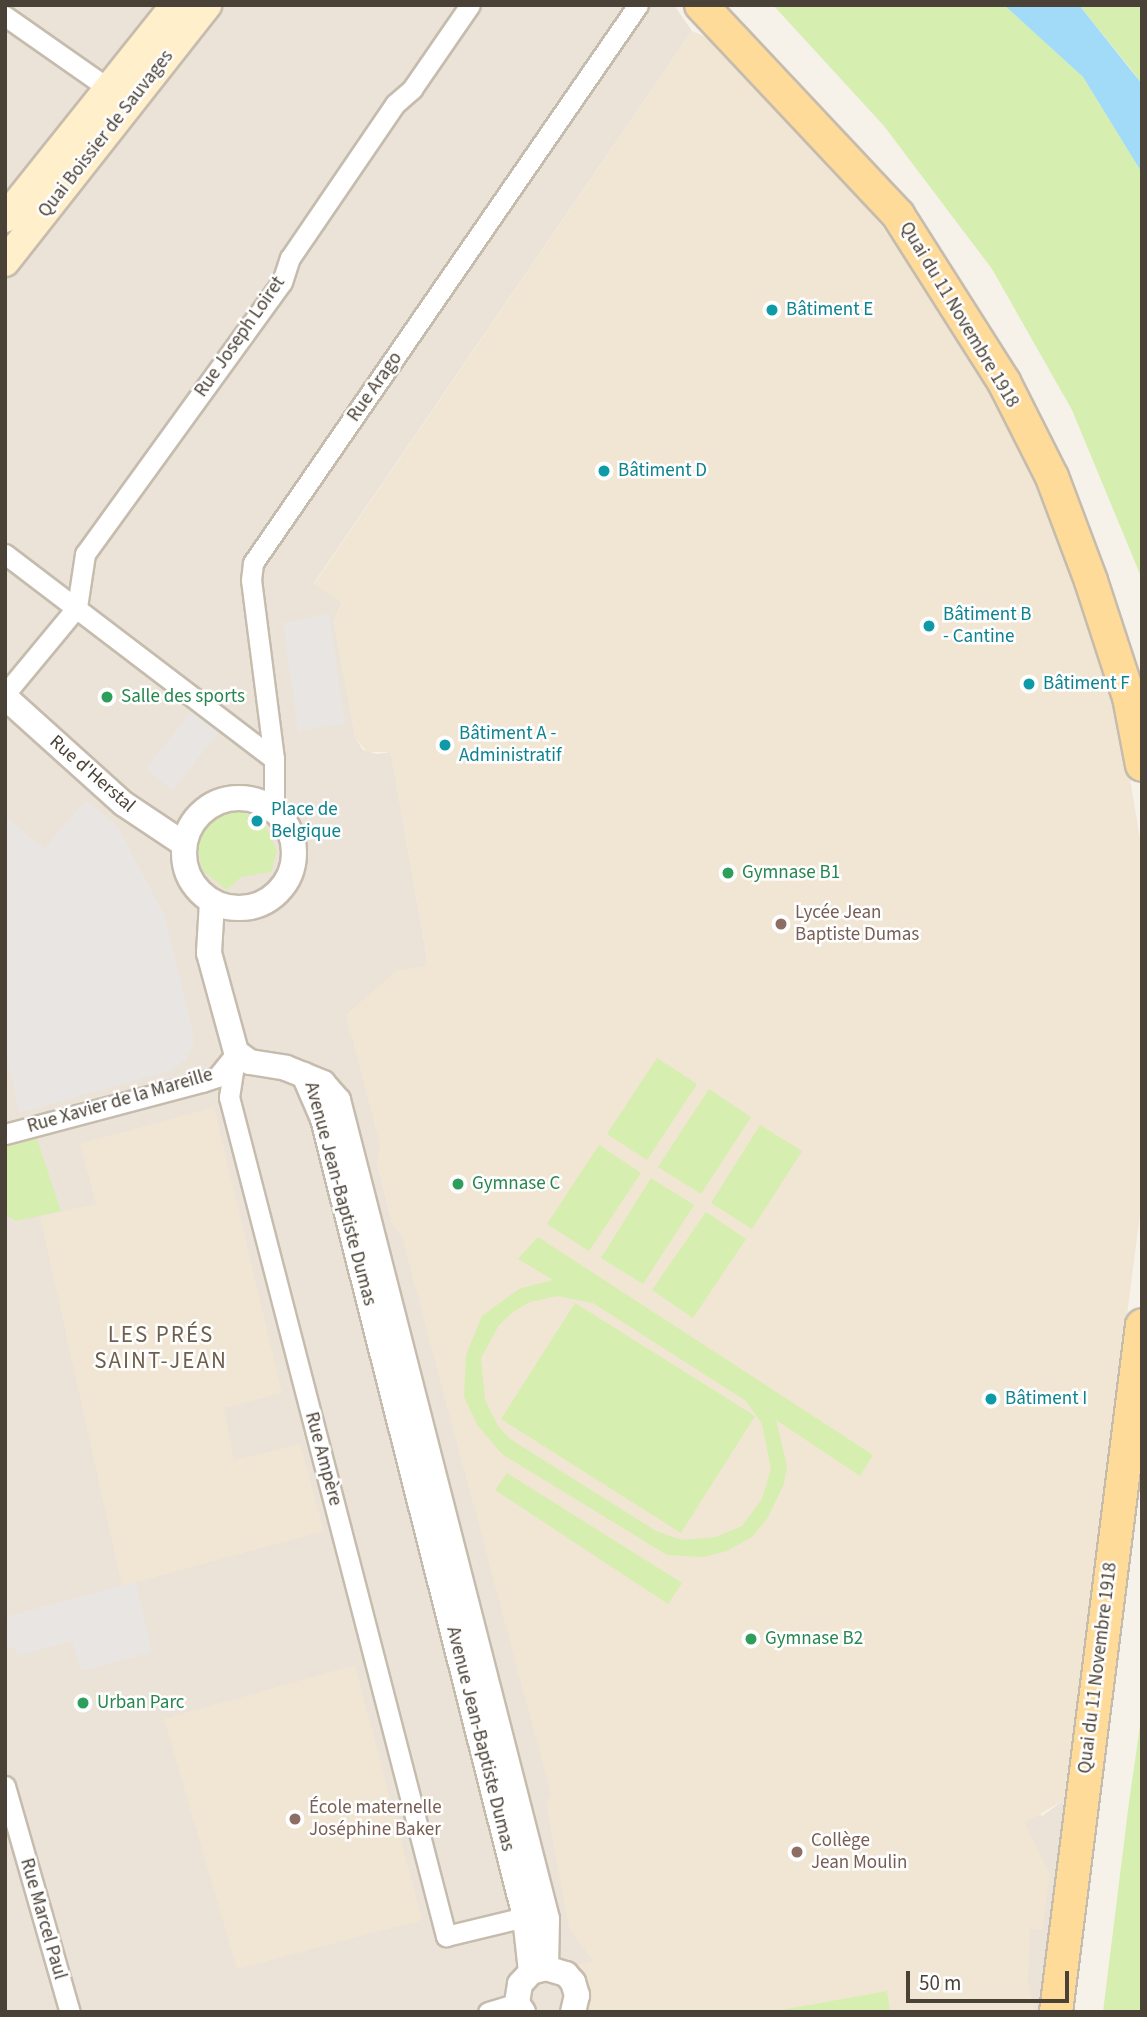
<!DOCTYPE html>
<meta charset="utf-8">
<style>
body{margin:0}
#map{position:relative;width:1147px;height:2017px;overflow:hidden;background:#f6f2ea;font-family:"Source Sans 3",sans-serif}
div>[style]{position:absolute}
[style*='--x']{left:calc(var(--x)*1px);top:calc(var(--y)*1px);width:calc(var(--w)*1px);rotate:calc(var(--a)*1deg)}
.residential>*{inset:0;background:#ebe3d8}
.education>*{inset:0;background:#f1e6d3}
.green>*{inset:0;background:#d6eeaf}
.parking>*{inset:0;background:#e8e5e2}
.water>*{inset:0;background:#a2dbf8}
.roads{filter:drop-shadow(2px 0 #c6bcae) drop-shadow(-2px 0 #c6bcae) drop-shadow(0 2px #c6bcae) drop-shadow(0 -2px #c6bcae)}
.minor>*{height:19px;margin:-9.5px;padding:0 9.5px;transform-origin:9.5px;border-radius:9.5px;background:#fff}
.tertiary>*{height:24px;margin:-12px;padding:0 12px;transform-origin:12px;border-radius:12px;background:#fff}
.tertiary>.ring{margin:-12px;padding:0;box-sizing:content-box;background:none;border:24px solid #fff;border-radius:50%}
.secondary>*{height:28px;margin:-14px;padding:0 14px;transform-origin:14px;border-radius:14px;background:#ffefcb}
.primary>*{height:32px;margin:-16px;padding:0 16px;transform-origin:16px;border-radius:16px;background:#ffdb9a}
.dots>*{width:19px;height:19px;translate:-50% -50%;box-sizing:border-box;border:4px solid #fff;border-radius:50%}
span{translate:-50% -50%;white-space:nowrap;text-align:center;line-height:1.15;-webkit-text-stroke:5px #fff;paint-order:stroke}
.street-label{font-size:19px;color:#4b4237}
.culture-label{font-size:19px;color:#0d838f}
.left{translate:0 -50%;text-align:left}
.leisure-label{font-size:19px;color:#27864d}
.education-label{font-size:19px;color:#785e54}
.quarter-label{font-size:23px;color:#6f5f4d;letter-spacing:2px}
.frame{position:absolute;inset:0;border:7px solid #4b4237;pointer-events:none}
.scale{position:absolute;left:906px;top:1971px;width:163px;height:32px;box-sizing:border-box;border:4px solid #4b4237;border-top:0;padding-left:9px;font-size:21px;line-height:24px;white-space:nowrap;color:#4b4237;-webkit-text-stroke:5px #fff;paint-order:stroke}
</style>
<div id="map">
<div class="residential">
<i style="clip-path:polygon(5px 5px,674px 5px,692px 31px,314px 583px,342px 602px,334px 622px,356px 739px,363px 750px,377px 754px,391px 752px,427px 958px,377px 1162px,392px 1223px,401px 1234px,1042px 1816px,1064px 1800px,1042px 2012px,5px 2012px)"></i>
</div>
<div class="education">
<i style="clip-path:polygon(692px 31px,713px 40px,867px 207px,903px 254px,999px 406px,1057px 533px,1101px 654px,1131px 784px,1142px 851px,1142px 1200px,1064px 1800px,1025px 1823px,1050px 1875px,1042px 1930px,1030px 1928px,1028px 1983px,1036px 2012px,591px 2012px,578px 1965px,593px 1961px,569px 1928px,546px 1804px,551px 1795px,401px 1234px,392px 1223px,377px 1162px,380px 1145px,346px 1015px,396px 971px,424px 966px,427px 958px,391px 752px,367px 752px,356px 739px,334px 622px,342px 602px,314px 584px)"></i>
<i style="clip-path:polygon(214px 1107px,282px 1393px,224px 1408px,234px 1460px,300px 1444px,324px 1531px,122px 1586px,40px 1216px,96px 1204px,80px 1144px)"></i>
<i style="clip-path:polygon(355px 1665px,422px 1920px,237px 1969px,164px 1719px)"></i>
</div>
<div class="green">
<i style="clip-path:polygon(773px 5px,1004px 5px,1083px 77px,1142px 173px,1142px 579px,1072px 410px,992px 269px,884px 126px)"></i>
<i style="clip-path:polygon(1079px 5px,1142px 5px,1142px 84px,1130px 68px)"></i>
<i style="clip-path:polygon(231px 812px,243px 812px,263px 821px,277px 851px,271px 872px,241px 877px,227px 890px,202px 870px,197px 845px,209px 823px)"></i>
<i style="clip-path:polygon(657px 1058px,697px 1084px,647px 1160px,607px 1134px)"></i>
<i style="clip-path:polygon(709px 1089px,751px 1117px,701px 1194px,658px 1167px)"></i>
<i style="clip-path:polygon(760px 1125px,802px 1151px,752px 1229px,711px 1203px)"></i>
<i style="clip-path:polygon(36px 1136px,61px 1211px,16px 1221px,5px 1214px,5px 1140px)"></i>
<i style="clip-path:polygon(599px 1145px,641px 1173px,589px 1251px,547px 1224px)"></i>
<i style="clip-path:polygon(651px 1178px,694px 1205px,643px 1284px,601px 1258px)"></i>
<i style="clip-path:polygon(706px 1212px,746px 1239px,693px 1318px,652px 1290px)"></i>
<i style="clip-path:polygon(evenodd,538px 1237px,873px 1455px,860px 1476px,776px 1420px,787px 1466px,784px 1484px,767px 1519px,752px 1537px,727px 1551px,703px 1557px,667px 1555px,502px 1454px,478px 1426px,464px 1397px,466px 1355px,482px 1316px,519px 1289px,553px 1280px,518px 1259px,538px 1237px,557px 1296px,593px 1303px,746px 1401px,762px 1424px,771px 1469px,762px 1499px,742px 1526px,716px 1537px,682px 1540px,656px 1531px,510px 1439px,498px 1426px,485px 1400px,481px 1358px,499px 1325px,513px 1312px,530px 1302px,557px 1296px)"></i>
<i style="clip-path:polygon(575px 1303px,755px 1416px,681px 1533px,501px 1419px)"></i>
<i style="clip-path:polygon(507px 1473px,682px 1583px,668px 1604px,495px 1490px)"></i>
<i style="clip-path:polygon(1142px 1712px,1142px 2012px,1103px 2012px,1129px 1802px)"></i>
<i style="clip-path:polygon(887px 1991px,890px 2012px,770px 2012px)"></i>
</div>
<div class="parking">
<i style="clip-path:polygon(329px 614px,345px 724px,298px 731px,283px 623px)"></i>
<i style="clip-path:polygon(192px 710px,219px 732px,173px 790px,146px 769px)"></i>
<i style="clip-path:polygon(86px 800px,118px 827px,164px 914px,193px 1031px,193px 1045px,186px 1059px,173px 1070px,19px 1113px,5px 1047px,5px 816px,44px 849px)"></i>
<i style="clip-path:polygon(136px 1582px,152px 1652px,81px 1671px,72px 1641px,17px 1656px,15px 1647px,5px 1650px,5px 1617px)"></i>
</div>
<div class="water">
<i style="clip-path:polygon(1004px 5px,1079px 5px,1142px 84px,1142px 173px,1083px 77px)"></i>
</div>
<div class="roads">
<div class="minor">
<i style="--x:5;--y:16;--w:126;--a:35"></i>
<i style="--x:5;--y:554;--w:338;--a:37.3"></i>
<i style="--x:5;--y:694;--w:113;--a:-50.4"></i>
<i style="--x:77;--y:607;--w:54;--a:-81.4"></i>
<i style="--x:85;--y:554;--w:336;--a:-54.1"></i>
<i style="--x:282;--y:282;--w:25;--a:-72"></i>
<i style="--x:290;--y:258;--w:186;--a:-55.7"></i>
<i style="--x:395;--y:104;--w:23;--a:-41"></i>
<i style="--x:412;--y:89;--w:102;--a:-55.4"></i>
<i style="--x:274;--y:811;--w:52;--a:-90"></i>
<i style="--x:274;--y:759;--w:180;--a:-97.3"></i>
<i style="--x:251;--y:580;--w:17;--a:-83"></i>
<i style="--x:253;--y:563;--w:678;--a:-55.4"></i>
<i style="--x:236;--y:1052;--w:46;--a:98.8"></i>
<i style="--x:229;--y:1097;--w:867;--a:75.5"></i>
<i style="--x:446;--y:1936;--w:81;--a:-13.5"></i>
<i style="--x:5;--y:1134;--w:204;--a:-14.8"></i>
<i style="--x:202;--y:1082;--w:16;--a:-18"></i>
<i style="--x:217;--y:1077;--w:27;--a:-51"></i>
<i style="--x:5;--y:1786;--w:235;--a:74"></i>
<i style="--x:488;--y:2012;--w:30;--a:-17"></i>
</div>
<div class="tertiary">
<i style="--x:5;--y:697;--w:160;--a:42"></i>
<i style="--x:124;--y:804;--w:72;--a:33.7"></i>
<i class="ring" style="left:184px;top:798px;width:86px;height:86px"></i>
<i style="--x:212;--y:902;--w:51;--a:93.4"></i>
<i style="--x:209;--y:953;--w:103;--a:74.7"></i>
<i style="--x:236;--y:1052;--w:17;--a:36"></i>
<i style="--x:250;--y:1062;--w:36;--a:9"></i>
<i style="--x:286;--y:1068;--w:40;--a:22"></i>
<i style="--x:323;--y:1083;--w:23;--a:49"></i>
<i style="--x:338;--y:1100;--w:845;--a:75.68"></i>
<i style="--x:547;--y:1919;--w:49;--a:91.2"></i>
<i style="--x:304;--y:1075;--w:48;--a:66.6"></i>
<i style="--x:323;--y:1119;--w:823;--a:75.79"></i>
<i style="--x:525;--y:1917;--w:54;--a:83.7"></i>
<i style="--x:523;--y:2012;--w:11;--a:-124"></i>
<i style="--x:517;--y:2003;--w:19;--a:-81"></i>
<i style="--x:520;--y:1984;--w:16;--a:-47"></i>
<i style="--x:531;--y:1972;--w:16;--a:-15"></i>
<i style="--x:546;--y:1968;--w:21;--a:17"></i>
<i style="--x:566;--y:1974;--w:11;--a:49"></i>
<i style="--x:573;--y:1982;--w:14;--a:73"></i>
<i style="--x:577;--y:1995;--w:17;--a:103"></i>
</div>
<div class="secondary">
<i style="--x:5;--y:218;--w:273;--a:-51.4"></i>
<i style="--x:5;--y:262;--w:327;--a:-51.8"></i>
</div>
<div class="primary">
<i style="--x:701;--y:5;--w:288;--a:46.8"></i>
<i style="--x:898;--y:215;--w:198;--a:57.6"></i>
<i style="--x:1004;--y:382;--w:106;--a:63.2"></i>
<i style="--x:1052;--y:477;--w:111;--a:69.4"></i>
<i style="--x:1091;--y:581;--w:122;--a:71.9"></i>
<i style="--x:1129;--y:697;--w:69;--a:79.2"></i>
<i style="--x:1056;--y:2012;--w:692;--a:-82.86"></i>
</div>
</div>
<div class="dots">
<i style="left:772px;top:310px;background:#0f9aa8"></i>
<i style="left:604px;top:471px;background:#0f9aa8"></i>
<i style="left:929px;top:626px;background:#0f9aa8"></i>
<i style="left:1029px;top:684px;background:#0f9aa8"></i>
<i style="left:107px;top:697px;background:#2e9e5b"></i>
<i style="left:445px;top:745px;background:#0f9aa8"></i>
<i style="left:257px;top:821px;background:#0f9aa8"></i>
<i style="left:728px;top:873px;background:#2e9e5b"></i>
<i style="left:781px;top:924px;background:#8d6e63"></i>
<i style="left:458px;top:1184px;background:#2e9e5b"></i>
<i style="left:991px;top:1399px;background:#0f9aa8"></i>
<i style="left:751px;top:1639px;background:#2e9e5b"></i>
<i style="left:83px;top:1703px;background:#2e9e5b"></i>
<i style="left:295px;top:1819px;background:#8d6e63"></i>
<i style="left:797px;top:1852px;background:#8d6e63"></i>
</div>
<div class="street-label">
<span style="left:106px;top:134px;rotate:-52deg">Quai Boissier de Sauvages</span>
<span style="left:959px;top:315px;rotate:59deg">Quai du 11 Novembre 1918</span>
<span style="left:240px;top:337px;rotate:-55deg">Rue Joseph Loiret</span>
<span style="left:375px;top:387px;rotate:-55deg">Rue Arago</span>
<span style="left:92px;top:774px;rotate:41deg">Rue d'Herstal</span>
<span style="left:120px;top:1101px;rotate:-16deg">Rue Xavier de la Mareille</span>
<span style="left:340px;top:1194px;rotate:75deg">Avenue Jean-Baptiste Dumas</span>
<span style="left:323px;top:1459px;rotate:75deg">Rue Ampère</span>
<span style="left:1098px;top:1668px;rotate:-83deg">Quai du 11 Novembre 1918</span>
<span style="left:480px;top:1739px;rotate:76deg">Avenue Jean-Baptiste Dumas</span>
<span style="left:43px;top:1919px;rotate:74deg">Rue Marcel Paul</span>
</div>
<div class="culture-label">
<span class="left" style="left:786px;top:310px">Bâtiment E</span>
<span class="left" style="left:618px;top:471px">Bâtiment D</span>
<span class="left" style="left:943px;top:626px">Bâtiment B<br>- Cantine</span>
<span class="left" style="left:1043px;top:684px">Bâtiment F</span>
<span class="left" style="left:459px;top:745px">Bâtiment A -<br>Administratif</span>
<span class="left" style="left:271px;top:821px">Place de<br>Belgique</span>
<span class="left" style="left:1005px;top:1399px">Bâtiment I</span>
</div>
<div class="leisure-label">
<span class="left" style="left:121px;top:697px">Salle des sports</span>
<span class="left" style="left:742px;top:873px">Gymnase B1</span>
<span class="left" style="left:472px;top:1184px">Gymnase C</span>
<span class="left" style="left:765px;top:1639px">Gymnase B2</span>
<span class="left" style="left:97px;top:1703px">Urban Parc</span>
</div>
<div class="education-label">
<span class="left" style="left:795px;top:924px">Lycée Jean<br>Baptiste Dumas</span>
<span class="left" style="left:309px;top:1819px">École maternelle<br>Joséphine Baker</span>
<span class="left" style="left:811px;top:1852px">Collège<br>Jean Moulin</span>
</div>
<div class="quarter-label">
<span style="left:161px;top:1348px">LES PRÉS<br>SAINT-JEAN</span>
</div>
<div class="frame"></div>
<div class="scale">50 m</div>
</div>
